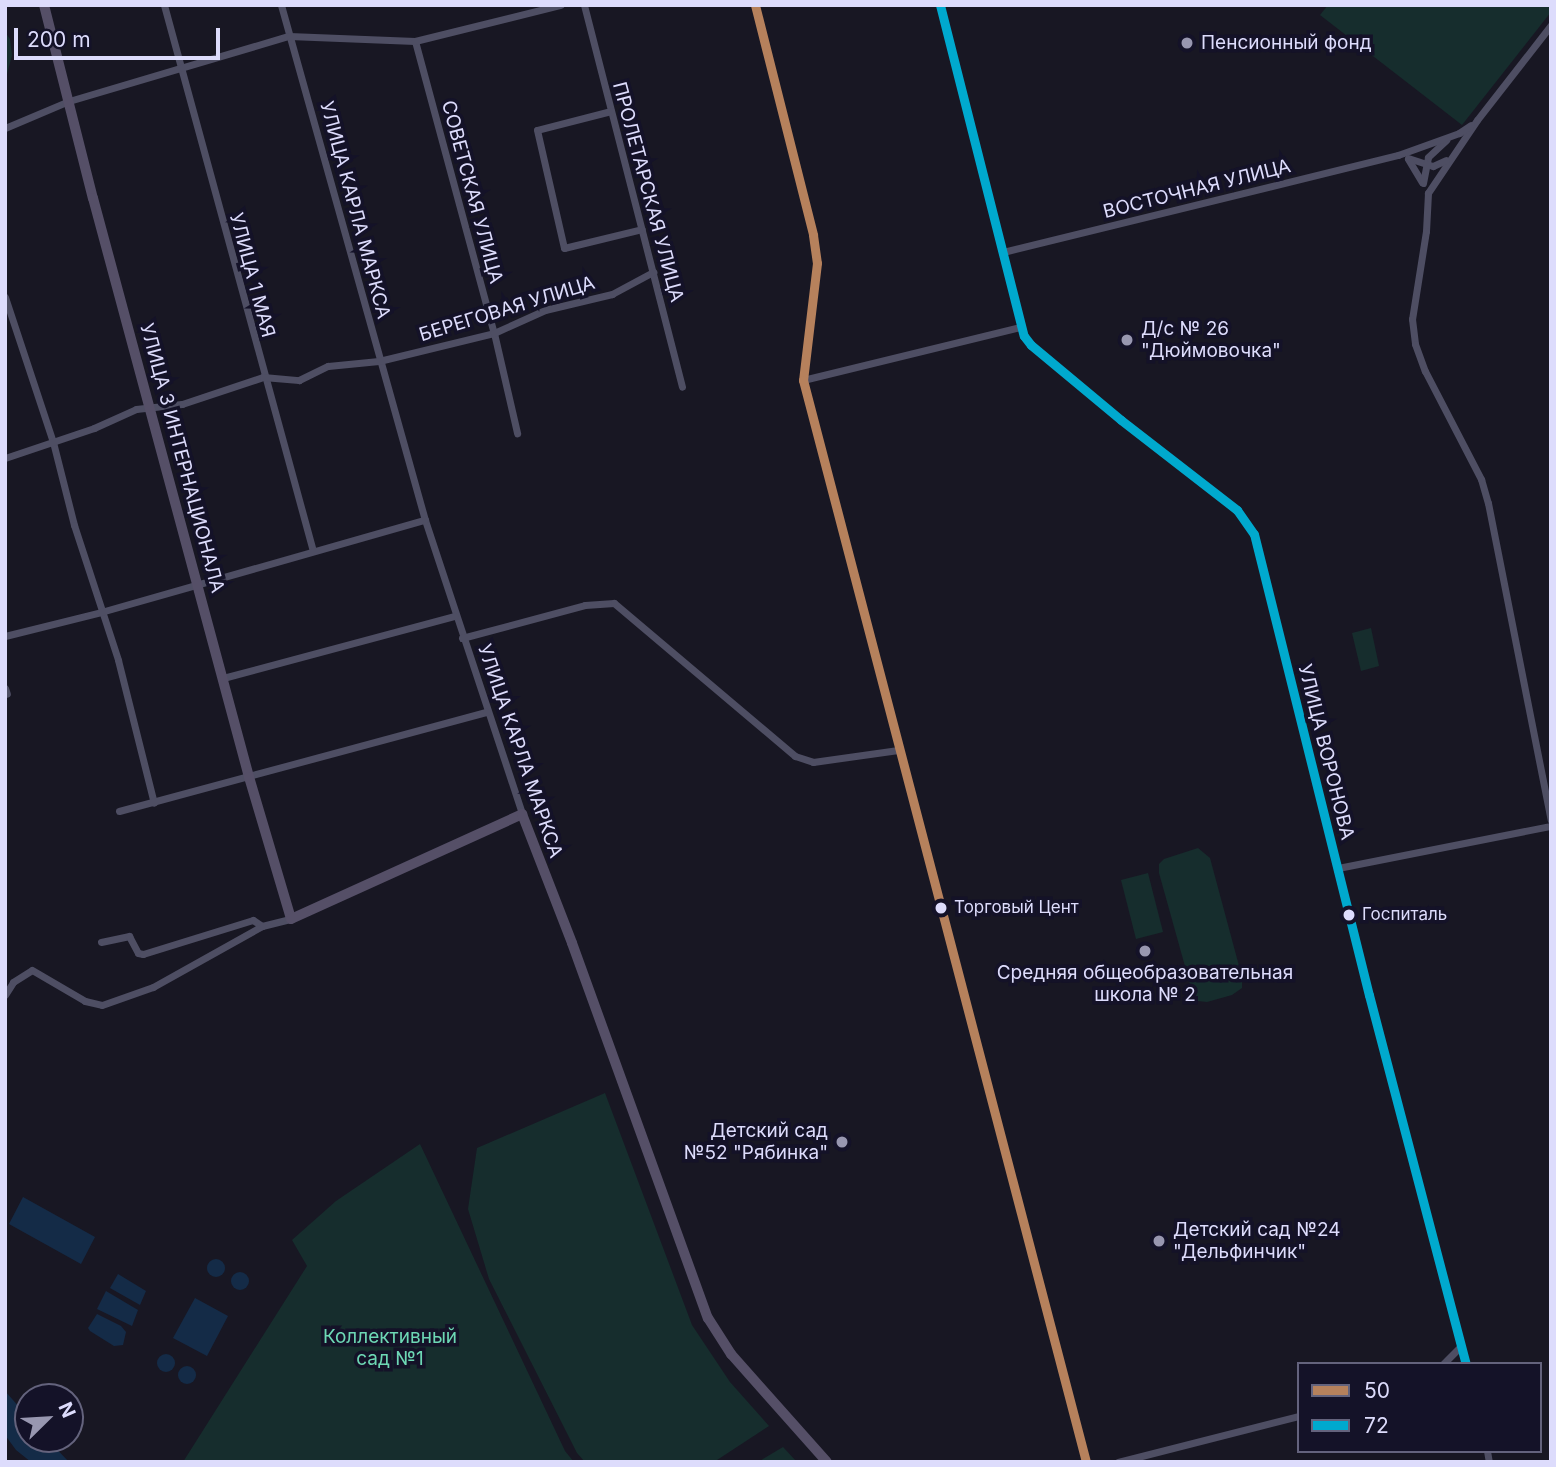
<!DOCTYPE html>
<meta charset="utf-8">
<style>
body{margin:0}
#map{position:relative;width:1556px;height:1467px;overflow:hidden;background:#181723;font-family:Inter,sans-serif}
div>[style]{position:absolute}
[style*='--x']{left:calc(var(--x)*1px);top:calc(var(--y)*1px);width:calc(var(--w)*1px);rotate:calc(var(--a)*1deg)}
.green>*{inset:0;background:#162d2d}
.water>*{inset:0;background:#142b47}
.round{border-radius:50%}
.minor>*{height:7px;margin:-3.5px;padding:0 3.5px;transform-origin:3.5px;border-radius:3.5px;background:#4e4e63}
.major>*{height:10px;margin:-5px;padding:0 5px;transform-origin:5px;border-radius:5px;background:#554f67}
.bus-1>*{height:9px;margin:-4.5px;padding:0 4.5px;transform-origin:4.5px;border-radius:4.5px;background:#b6815c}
.bus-2>*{height:9px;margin:-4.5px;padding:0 4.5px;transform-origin:4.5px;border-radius:4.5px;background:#00a9ce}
.dots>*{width:19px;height:19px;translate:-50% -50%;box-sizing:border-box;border:4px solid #141228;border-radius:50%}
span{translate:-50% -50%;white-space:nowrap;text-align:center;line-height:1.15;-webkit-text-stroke:7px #141228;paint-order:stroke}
.bus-label{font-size:17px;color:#dddcfc}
.left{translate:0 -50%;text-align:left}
.poi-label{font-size:19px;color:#dddcfc}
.right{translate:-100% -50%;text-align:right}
.street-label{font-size:19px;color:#dddcfc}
.park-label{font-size:19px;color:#6dd7b4}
.frame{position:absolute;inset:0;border:7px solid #dddcfc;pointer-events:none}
.legend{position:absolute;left:1297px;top:1362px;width:245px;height:91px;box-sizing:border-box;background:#141228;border:2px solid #64637d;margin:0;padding:9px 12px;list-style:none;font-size:21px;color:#dddcfc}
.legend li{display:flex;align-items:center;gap:14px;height:35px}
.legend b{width:35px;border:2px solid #64637d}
.north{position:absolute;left:14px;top:1383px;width:70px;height:70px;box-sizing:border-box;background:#141228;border:2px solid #64637d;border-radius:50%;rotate:66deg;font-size:19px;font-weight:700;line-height:28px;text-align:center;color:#dddcfc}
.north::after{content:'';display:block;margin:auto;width:24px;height:32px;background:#9897b0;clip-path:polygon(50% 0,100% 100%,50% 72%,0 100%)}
.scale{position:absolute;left:14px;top:28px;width:206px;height:32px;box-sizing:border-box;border:4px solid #dddcfc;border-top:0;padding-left:9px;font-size:21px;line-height:24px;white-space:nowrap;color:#dddcfc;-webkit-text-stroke:5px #141228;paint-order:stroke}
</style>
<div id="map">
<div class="green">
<i style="clip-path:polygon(1328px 5px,1551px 5px,1551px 12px,1462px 125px,1320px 15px)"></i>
<i style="clip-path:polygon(5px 32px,10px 39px,12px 55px,5px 82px)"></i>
<i style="clip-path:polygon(1371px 628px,1379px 666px,1361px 671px,1352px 633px)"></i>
<i style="clip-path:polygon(1198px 848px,1210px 858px,1242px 977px,1242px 988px,1232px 995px,1207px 1002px,1198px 1001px,1193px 995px,1159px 873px,1159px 864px,1164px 859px)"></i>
<i style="clip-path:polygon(1148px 873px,1163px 932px,1136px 939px,1121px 880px)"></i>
<i style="clip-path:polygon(605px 1093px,692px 1325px,730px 1382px,769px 1426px,714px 1462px,585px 1462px,577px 1453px,489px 1279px,468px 1209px,477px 1148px)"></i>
<i style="clip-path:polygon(420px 1144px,565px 1451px,574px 1462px,183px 1462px,307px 1266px,292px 1240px,336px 1201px)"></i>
<i style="clip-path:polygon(783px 1447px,797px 1462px,758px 1462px)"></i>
</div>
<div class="water">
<i style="clip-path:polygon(23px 1197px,95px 1237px,81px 1264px,9px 1224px)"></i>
<i class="round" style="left:207px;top:1259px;width:18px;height:18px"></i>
<i class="round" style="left:231px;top:1272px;width:18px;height:18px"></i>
<i style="clip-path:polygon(118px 1274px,146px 1291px,140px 1305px,110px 1288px)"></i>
<i style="clip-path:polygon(106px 1291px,138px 1310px,132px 1326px,97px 1309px)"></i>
<i style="clip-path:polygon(195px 1298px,228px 1316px,207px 1356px,173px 1338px)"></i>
<i style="clip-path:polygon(97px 1314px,121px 1326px,126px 1332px,123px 1345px,114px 1346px,90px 1331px,88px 1328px)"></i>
<i class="round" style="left:157px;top:1354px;width:18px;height:18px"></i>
<i class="round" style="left:178px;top:1366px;width:18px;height:18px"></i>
<i style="clip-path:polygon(5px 1391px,28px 1417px,28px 1439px,47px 1439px,69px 1462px,31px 1462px,16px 1450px,5px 1435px)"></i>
</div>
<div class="minor">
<i style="--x:164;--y:5;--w:566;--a:74.74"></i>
<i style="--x:281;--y:5;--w:535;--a:74.38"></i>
<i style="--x:425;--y:520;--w:310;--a:71.7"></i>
<i style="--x:584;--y:5;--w:394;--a:75.6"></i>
<i style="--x:755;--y:5;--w:237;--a:75.8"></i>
<i style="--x:813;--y:235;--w:28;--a:82"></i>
<i style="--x:817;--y:263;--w:118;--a:96.8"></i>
<i style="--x:803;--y:380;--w:1118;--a:75.34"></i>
<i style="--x:940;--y:5;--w:341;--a:75.8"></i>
<i style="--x:1024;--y:336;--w:11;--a:52"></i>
<i style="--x:1031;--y:345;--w:117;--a:39.8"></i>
<i style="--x:1121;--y:420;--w:147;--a:37.8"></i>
<i style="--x:1237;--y:510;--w:29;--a:55"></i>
<i style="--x:1254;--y:534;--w:475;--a:76"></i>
<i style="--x:1369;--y:995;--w:382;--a:75.3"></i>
<i style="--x:1551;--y:25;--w:120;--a:127.9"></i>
<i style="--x:1477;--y:120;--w:88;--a:123.9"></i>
<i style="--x:1428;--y:193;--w:38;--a:93"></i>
<i style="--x:1426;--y:231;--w:89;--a:99"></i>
<i style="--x:1412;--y:319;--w:25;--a:83"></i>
<i style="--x:1415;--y:344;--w:29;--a:70"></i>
<i style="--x:1425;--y:371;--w:122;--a:62.6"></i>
<i style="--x:1481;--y:479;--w:25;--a:74"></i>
<i style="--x:1488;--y:503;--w:323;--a:78.8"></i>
<i style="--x:415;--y:41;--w:302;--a:74.9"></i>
<i style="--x:494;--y:333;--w:103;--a:77"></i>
<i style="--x:611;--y:111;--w:76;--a:165.6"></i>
<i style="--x:537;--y:130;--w:121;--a:77.1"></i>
<i style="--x:564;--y:248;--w:80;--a:-13.7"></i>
<i style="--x:5;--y:128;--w:69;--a:-22.9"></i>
<i style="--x:69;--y:101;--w:229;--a:-16.5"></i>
<i style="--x:289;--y:36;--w:126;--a:2.3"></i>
<i style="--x:415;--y:41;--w:150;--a:-13.9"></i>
<i style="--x:1408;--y:158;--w:26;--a:18"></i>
<i style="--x:1433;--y:166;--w:14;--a:-25"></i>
<i style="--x:1408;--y:159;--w:27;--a:59"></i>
<i style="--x:1423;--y:183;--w:26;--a:-79"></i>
<i style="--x:1428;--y:157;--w:25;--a:-43"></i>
<i style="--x:1003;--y:252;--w:407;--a:-13.8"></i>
<i style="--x:1398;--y:155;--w:65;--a:-19.8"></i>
<i style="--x:1459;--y:133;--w:14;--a:-34"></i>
<i style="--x:5;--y:297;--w:153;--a:71.7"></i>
<i style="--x:53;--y:442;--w:86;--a:75.8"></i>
<i style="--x:74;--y:525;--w:142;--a:71.9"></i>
<i style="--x:118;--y:660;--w:147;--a:75.9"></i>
<i style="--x:803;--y:380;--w:223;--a:-13.7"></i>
<i style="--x:5;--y:458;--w:94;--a:-18.6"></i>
<i style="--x:94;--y:428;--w:46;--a:-24.3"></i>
<i style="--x:136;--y:409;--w:46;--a:-6.2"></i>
<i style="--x:182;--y:404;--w:85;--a:-18.4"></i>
<i style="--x:263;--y:377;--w:36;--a:5"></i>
<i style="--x:299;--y:380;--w:32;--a:-26"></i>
<i style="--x:328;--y:366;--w:51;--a:-5.6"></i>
<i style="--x:379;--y:361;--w:118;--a:-13.7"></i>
<i style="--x:494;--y:333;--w:56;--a:-24.3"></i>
<i style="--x:545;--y:310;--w:69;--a:-13.4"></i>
<i style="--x:612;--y:294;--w:47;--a:-28.2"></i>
<i style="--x:5;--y:636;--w:99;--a:-14"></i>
<i style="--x:101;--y:612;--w:337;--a:-15.9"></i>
<i style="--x:462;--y:638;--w:127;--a:-15"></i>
<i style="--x:585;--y:605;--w:29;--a:-4"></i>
<i style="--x:614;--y:603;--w:237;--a:40.2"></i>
<i style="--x:795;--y:756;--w:19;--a:18"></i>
<i style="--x:813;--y:762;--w:86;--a:-8"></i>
<i style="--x:223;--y:678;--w:240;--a:-15"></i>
<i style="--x:5;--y:688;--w:6;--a:72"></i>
<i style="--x:119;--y:811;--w:381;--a:-15.1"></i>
<i style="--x:1338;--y:868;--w:217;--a:-11.2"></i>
<i style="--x:101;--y:942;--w:29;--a:-12"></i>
<i style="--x:129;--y:936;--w:19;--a:62"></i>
<i style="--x:138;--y:953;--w:5;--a:11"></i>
<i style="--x:143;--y:954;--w:115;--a:-17.2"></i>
<i style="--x:253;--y:920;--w:11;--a:34"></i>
<i style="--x:5;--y:995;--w:15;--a:-58"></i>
<i style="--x:13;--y:982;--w:22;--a:-32"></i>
<i style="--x:32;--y:970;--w:61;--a:30.3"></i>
<i style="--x:85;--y:1001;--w:17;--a:13"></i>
<i style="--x:102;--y:1005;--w:54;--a:-19.4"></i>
<i style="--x:153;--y:987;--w:125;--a:-29.2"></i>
<i style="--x:262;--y:926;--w:30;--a:-14"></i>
<i style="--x:1443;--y:1364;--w:25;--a:-45"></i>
<i style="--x:1487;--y:1451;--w:11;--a:80"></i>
<i style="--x:1118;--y:1462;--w:187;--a:-14.3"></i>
</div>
<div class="major">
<i style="--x:44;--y:5;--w:199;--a:75.8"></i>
<i style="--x:93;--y:198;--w:600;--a:74.92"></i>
<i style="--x:249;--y:777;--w:148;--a:73.5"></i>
<i style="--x:291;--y:919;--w:254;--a:-24.4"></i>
<i style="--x:522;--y:814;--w:138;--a:68.8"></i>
<i style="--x:572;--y:943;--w:399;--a:70.1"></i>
<i style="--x:708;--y:1318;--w:43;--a:57.4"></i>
<i style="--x:731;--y:1354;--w:144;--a:48.4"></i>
</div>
<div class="bus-1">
<i style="--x:755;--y:5;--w:237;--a:75.8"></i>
<i style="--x:813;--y:235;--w:28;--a:82"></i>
<i style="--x:817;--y:263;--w:118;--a:96.8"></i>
<i style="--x:803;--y:380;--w:1118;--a:75.34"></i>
</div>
<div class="bus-2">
<i style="--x:940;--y:5;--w:341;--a:75.8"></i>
<i style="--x:1024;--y:336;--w:11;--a:52"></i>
<i style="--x:1031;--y:345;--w:117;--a:39.8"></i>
<i style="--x:1121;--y:420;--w:147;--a:37.8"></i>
<i style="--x:1237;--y:510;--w:29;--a:55"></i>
<i style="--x:1254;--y:534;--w:475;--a:76"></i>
<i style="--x:1369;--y:995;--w:382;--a:75.3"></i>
</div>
<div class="dots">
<i style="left:1187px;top:43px;background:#9897b0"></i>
<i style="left:1127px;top:340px;background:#9897b0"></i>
<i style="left:941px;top:908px;background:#dddcfc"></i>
<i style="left:1349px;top:915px;background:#dddcfc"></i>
<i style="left:1145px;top:951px;background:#9897b0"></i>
<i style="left:842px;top:1142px;background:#9897b0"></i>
<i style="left:1159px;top:1241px;background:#9897b0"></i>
</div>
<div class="bus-label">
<span class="left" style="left:954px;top:908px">Торговый Цент</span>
<span class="left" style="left:1362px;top:915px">Госпиталь</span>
</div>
<div class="poi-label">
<span class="left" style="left:1201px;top:43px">Пенсионный фонд</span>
<span class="left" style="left:1141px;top:340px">Д/с № 26<br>"Дюймовочка"</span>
<span style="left:1145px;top:984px">Средняя общеобразовательная<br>школа № 2</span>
<span class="right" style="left:828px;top:1142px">Детский сад<br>№52 "Рябинка"</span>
<span class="left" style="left:1173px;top:1241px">Детский сад №24<br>"Дельфинчик"</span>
</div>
<div class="street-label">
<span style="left:1197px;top:189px;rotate:-14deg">ВОСТОЧНАЯ УЛИЦА</span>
<span style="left:472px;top:192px;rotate:75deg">СОВЕТСКАЯ УЛИЦА</span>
<span style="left:648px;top:192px;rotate:75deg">ПРОЛЕТАРСКАЯ УЛИЦА</span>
<span style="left:355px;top:210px;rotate:75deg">УЛИЦА КАРЛА МАРКСА</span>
<span style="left:252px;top:275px;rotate:75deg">УЛИЦА 1 МАЯ</span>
<span style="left:507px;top:309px;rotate:-17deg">БЕРЕГОВАЯ УЛИЦА</span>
<span style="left:182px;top:458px;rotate:75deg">УЛИЦА 3 ИНТЕРНАЦИОНАЛА</span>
<span style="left:520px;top:751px;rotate:71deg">УЛИЦА КАРЛА МАРКСА</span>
<span style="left:1326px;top:752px;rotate:76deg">УЛИЦА ВОРОНОВА</span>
</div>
<div class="park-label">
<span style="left:390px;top:1348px">Коллективный<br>сад №1</span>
</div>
<div class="frame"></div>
<ul class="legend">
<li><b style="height:9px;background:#b6815c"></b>50</li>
<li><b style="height:9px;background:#00a9ce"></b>72</li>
</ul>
<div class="north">N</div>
<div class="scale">200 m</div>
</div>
